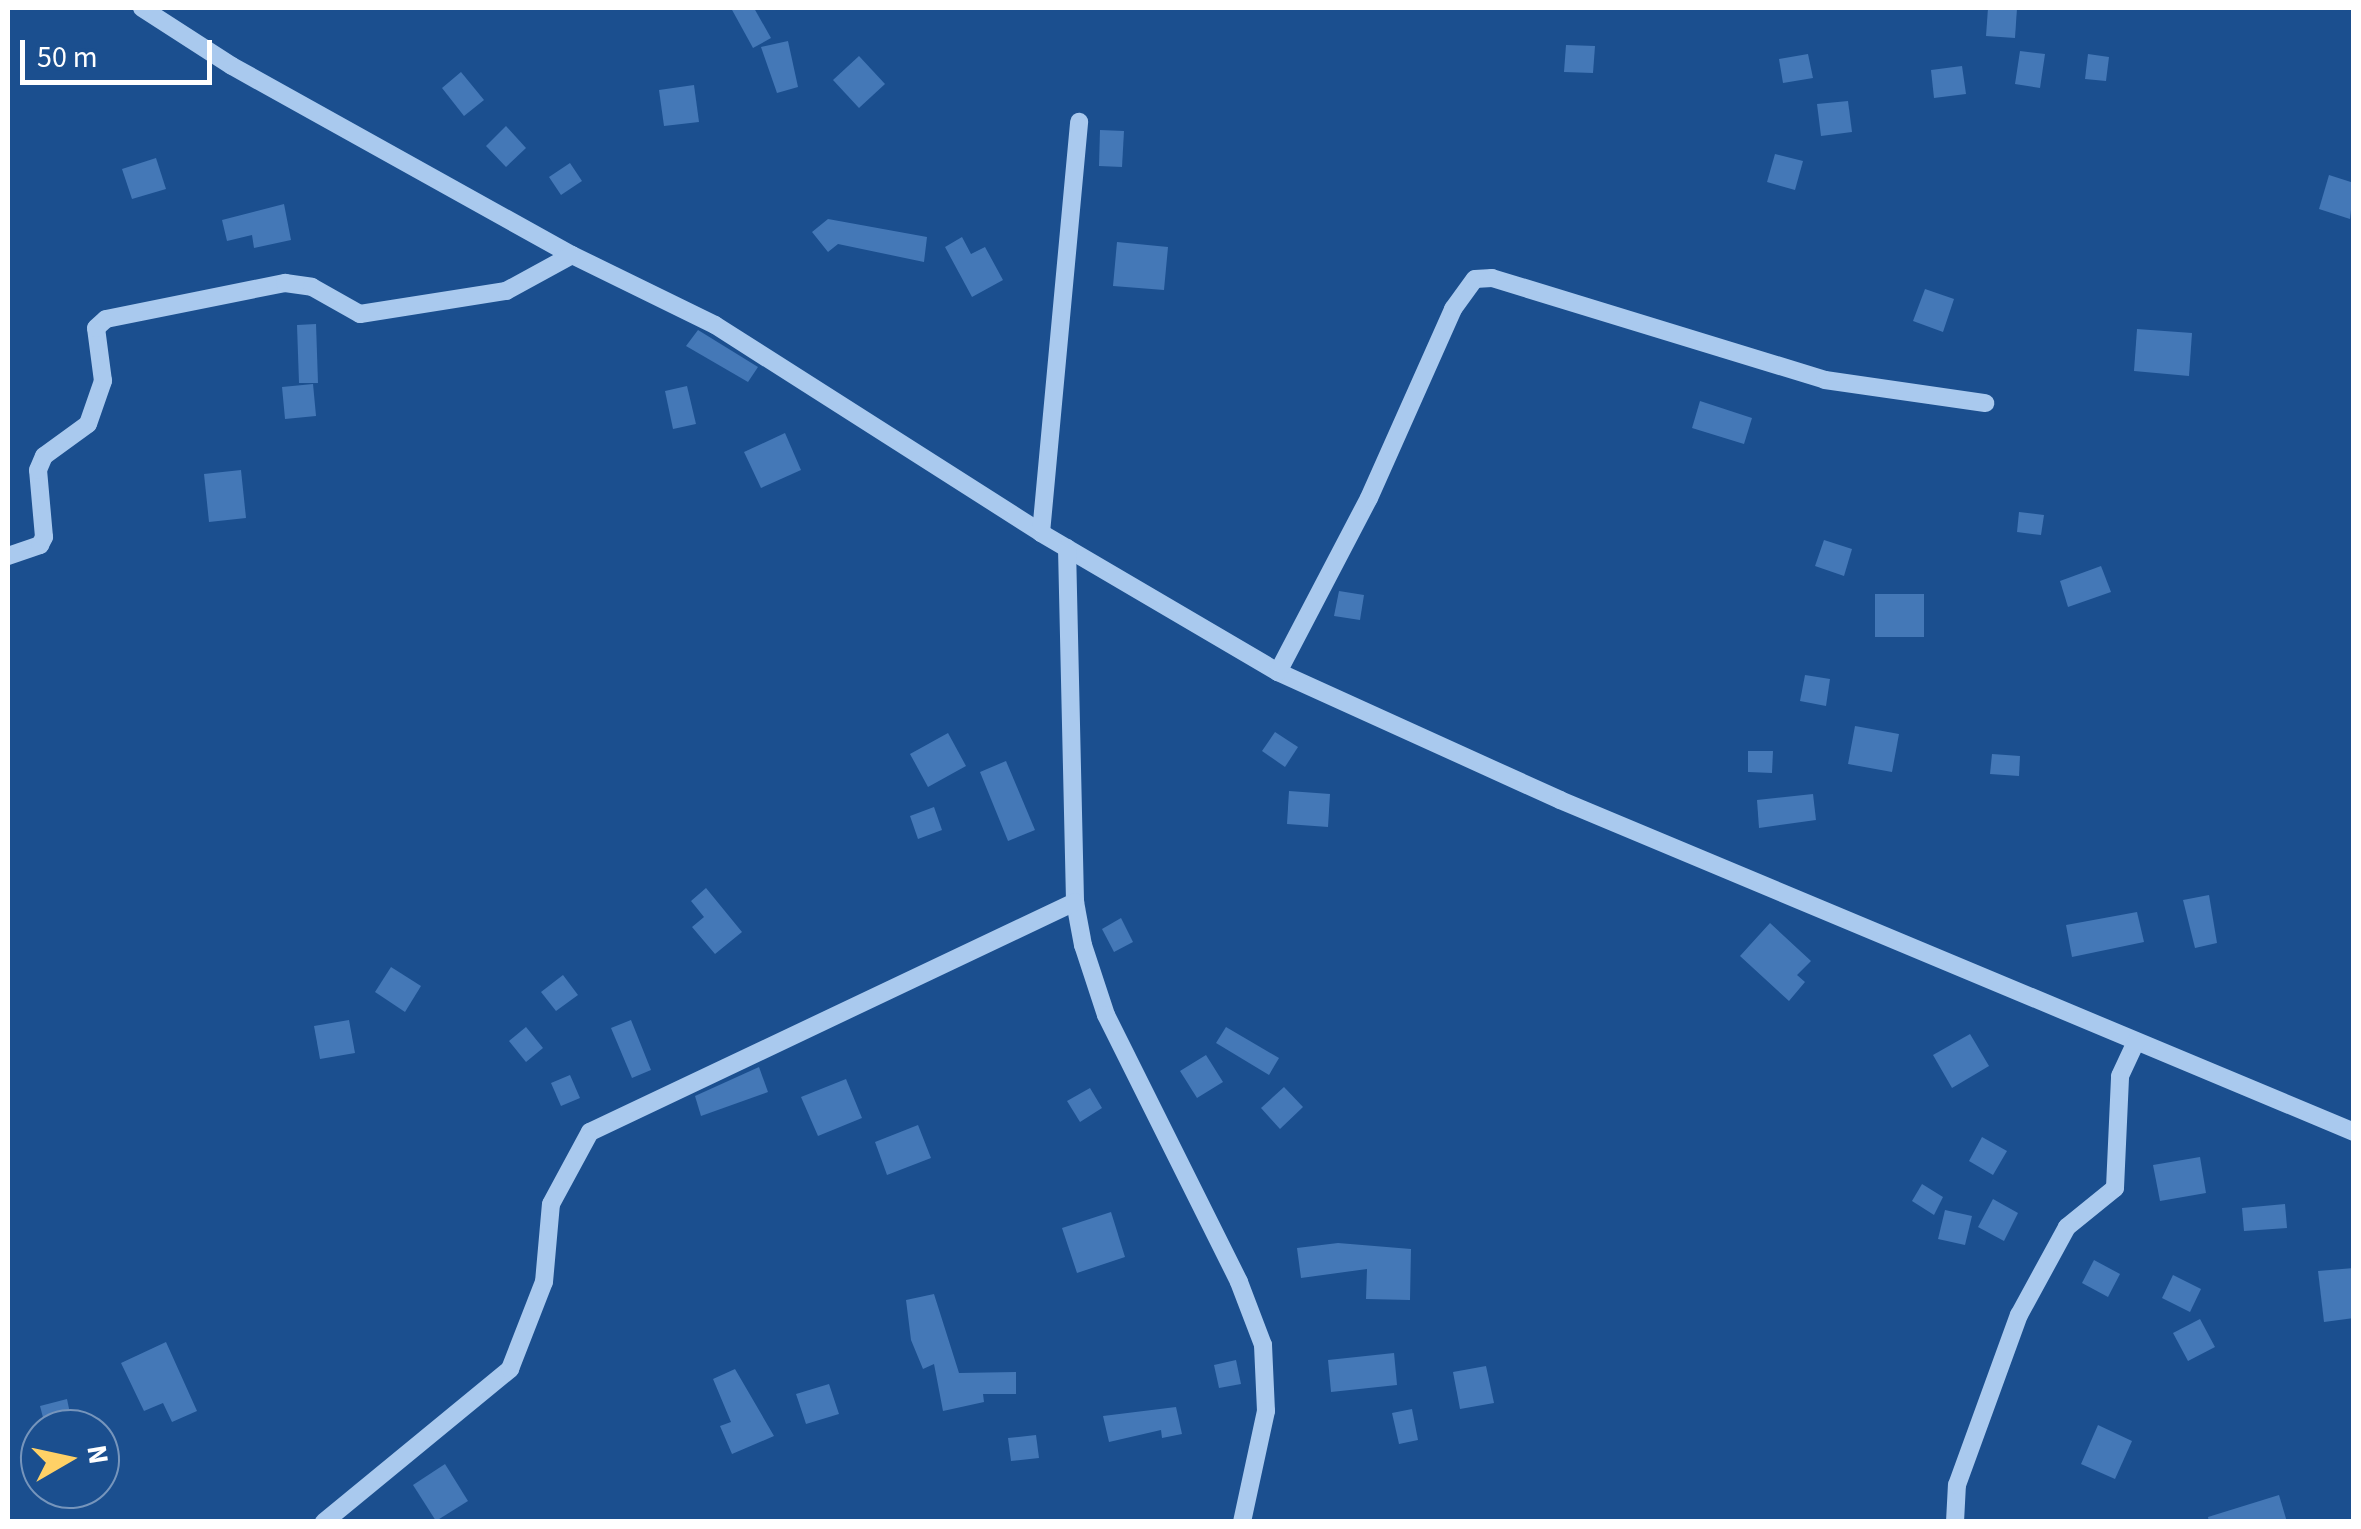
<!DOCTYPE html>
<style>
body{margin:0}
#map{position:relative;width:2361px;height:1529px;overflow:hidden;background:#1b4f8f;font-family:"Source Sans 3",sans-serif}
div>[style]{position:absolute}
[style*='--x']{left:calc(var(--x)*1px);top:calc(var(--y)*1px);width:calc(var(--w)*1px);rotate:calc(var(--a)*1deg)}
.building>*{inset:0;background:#4478b7}
.minor>*{height:18px;margin:-9px;padding:0 9px;transform-origin:9px;border-radius:9px;background:#a9c9ee}
span{translate:-50% -50%;white-space:nowrap;text-align:center;line-height:1.15;-webkit-text-stroke:9px #1b4f8f;paint-order:stroke}
.frame{position:absolute;inset:0;border:10px solid #fff;pointer-events:none}
.north{position:absolute;left:20px;top:1409px;width:100px;height:100px;box-sizing:border-box;background:#1b4f8f;border:2px solid #7695bc;border-radius:50%;rotate:81deg;font-size:28px;font-weight:700;line-height:40px;text-align:center;color:#fff}
.north::after{content:'';display:block;margin:auto;width:35px;height:45px;background:#ffd166;clip-path:polygon(50% 0,100% 100%,50% 72%,0 100%)}
.scale{position:absolute;left:20px;top:40px;width:192px;height:45px;box-sizing:border-box;border:5px solid #fff;border-top:0;padding-left:12px;font-size:30px;line-height:35px;white-space:nowrap;color:#fff;-webkit-text-stroke:8px #1b4f8f;paint-order:stroke}
</style>
<div id="map">
<div class="building">
<i style="clip-path:polygon(731px 8px,754px 8px,771px 38px,753px 48px)"></i>
<i style="clip-path:polygon(1988px 8px,2017px 8px,2015px 38px,1986px 36px)"></i>
<i style="clip-path:polygon(788px 41px,798px 87px,777px 93px,761px 47px)"></i>
<i style="clip-path:polygon(1566px 45px,1595px 46px,1593px 73px,1564px 72px)"></i>
<i style="clip-path:polygon(2020px 51px,2045px 54px,2040px 88px,2015px 84px)"></i>
<i style="clip-path:polygon(1808px 54px,1813px 78px,1783px 83px,1779px 59px)"></i>
<i style="clip-path:polygon(2088px 54px,2109px 57px,2106px 81px,2085px 79px)"></i>
<i style="clip-path:polygon(859px 56px,885px 84px,859px 108px,833px 80px)"></i>
<i style="clip-path:polygon(1962px 66px,1966px 94px,1934px 98px,1931px 70px)"></i>
<i style="clip-path:polygon(461px 72px,484px 100px,464px 116px,442px 88px)"></i>
<i style="clip-path:polygon(694px 85px,699px 122px,664px 126px,659px 90px)"></i>
<i style="clip-path:polygon(1848px 101px,1852px 132px,1821px 136px,1817px 104px)"></i>
<i style="clip-path:polygon(506px 126px,526px 148px,506px 167px,486px 146px)"></i>
<i style="clip-path:polygon(1100px 130px,1124px 131px,1122px 167px,1099px 166px)"></i>
<i style="clip-path:polygon(1775px 154px,1803px 161px,1795px 190px,1767px 182px)"></i>
<i style="clip-path:polygon(156px 158px,166px 189px,132px 199px,122px 169px)"></i>
<i style="clip-path:polygon(570px 163px,582px 181px,561px 195px,549px 177px)"></i>
<i style="clip-path:polygon(2329px 175px,2354px 183px,2350px 219px,2319px 209px)"></i>
<i style="clip-path:polygon(284px 204px,291px 240px,254px 248px,252px 235px,227px 241px,222px 220px)"></i>
<i style="clip-path:polygon(828px 219px,927px 237px,924px 262px,838px 244px,828px 252px,812px 232px)"></i>
<i style="clip-path:polygon(962px 237px,971px 254px,985px 247px,1003px 280px,972px 297px,945px 247px)"></i>
<i style="clip-path:polygon(1117px 242px,1168px 247px,1164px 290px,1113px 286px)"></i>
<i style="clip-path:polygon(1925px 289px,1954px 299px,1943px 332px,1913px 321px)"></i>
<i style="clip-path:polygon(316px 324px,318px 383px,299px 383px,297px 325px)"></i>
<i style="clip-path:polygon(2137px 329px,2192px 333px,2189px 376px,2134px 371px)"></i>
<i style="clip-path:polygon(698px 330px,758px 367px,748px 382px,686px 346px)"></i>
<i style="clip-path:polygon(313px 384px,316px 416px,285px 419px,282px 387px)"></i>
<i style="clip-path:polygon(687px 386px,696px 424px,673px 429px,665px 391px)"></i>
<i style="clip-path:polygon(1700px 401px,1752px 418px,1744px 444px,1692px 428px)"></i>
<i style="clip-path:polygon(785px 433px,801px 470px,761px 488px,744px 452px)"></i>
<i style="clip-path:polygon(241px 470px,246px 518px,209px 522px,204px 474px)"></i>
<i style="clip-path:polygon(2019px 512px,2044px 515px,2041px 535px,2017px 532px)"></i>
<i style="clip-path:polygon(1824px 540px,1852px 549px,1844px 576px,1815px 566px)"></i>
<i style="clip-path:polygon(2101px 566px,2111px 592px,2068px 607px,2060px 581px)"></i>
<i style="clip-path:polygon(1339px 591px,1364px 595px,1360px 620px,1334px 616px)"></i>
<i style="clip-path:polygon(1875px 594px,1924px 594px,1924px 637px,1875px 637px)"></i>
<i style="clip-path:polygon(1805px 675px,1830px 679px,1826px 706px,1800px 701px)"></i>
<i style="clip-path:polygon(1855px 726px,1899px 734px,1892px 772px,1848px 764px)"></i>
<i style="clip-path:polygon(1275px 732px,1298px 747px,1285px 767px,1262px 751px)"></i>
<i style="clip-path:polygon(948px 733px,966px 766px,928px 787px,910px 754px)"></i>
<i style="clip-path:polygon(1748px 751px,1773px 751px,1772px 773px,1748px 772px)"></i>
<i style="clip-path:polygon(1992px 754px,2020px 756px,2019px 776px,1990px 774px)"></i>
<i style="clip-path:polygon(1006px 761px,1035px 830px,1008px 841px,980px 772px)"></i>
<i style="clip-path:polygon(1289px 791px,1330px 794px,1328px 827px,1287px 824px)"></i>
<i style="clip-path:polygon(1813px 794px,1816px 820px,1759px 828px,1757px 800px)"></i>
<i style="clip-path:polygon(934px 807px,942px 830px,918px 839px,910px 816px)"></i>
<i style="clip-path:polygon(706px 888px,742px 932px,715px 954px,692px 927px,704px 917px,691px 901px)"></i>
<i style="clip-path:polygon(2209px 895px,2217px 943px,2195px 948px,2183px 900px)"></i>
<i style="clip-path:polygon(2137px 912px,2144px 942px,2072px 957px,2066px 925px)"></i>
<i style="clip-path:polygon(1121px 918px,1133px 942px,1114px 952px,1102px 929px)"></i>
<i style="clip-path:polygon(1770px 923px,1811px 961px,1797px 975px,1805px 982px,1789px 1001px,1740px 956px)"></i>
<i style="clip-path:polygon(391px 967px,421px 986px,405px 1012px,375px 992px)"></i>
<i style="clip-path:polygon(563px 975px,578px 995px,556px 1011px,541px 992px)"></i>
<i style="clip-path:polygon(349px 1020px,355px 1053px,320px 1059px,314px 1026px)"></i>
<i style="clip-path:polygon(631px 1020px,651px 1070px,632px 1078px,611px 1028px)"></i>
<i style="clip-path:polygon(526px 1027px,543px 1048px,526px 1062px,509px 1041px)"></i>
<i style="clip-path:polygon(1226px 1027px,1279px 1058px,1269px 1075px,1216px 1043px)"></i>
<i style="clip-path:polygon(1970px 1034px,1989px 1066px,1952px 1088px,1933px 1055px)"></i>
<i style="clip-path:polygon(1206px 1055px,1223px 1082px,1197px 1098px,1180px 1071px)"></i>
<i style="clip-path:polygon(759px 1067px,768px 1092px,701px 1116px,695px 1096px)"></i>
<i style="clip-path:polygon(570px 1075px,580px 1098px,561px 1106px,551px 1083px)"></i>
<i style="clip-path:polygon(846px 1079px,862px 1118px,818px 1136px,801px 1097px)"></i>
<i style="clip-path:polygon(1284px 1087px,1303px 1107px,1280px 1129px,1261px 1108px)"></i>
<i style="clip-path:polygon(1090px 1088px,1102px 1108px,1080px 1122px,1067px 1101px)"></i>
<i style="clip-path:polygon(918px 1125px,931px 1158px,887px 1175px,875px 1142px)"></i>
<i style="clip-path:polygon(1982px 1137px,2007px 1151px,1993px 1175px,1969px 1161px)"></i>
<i style="clip-path:polygon(2200px 1157px,2206px 1193px,2160px 1201px,2153px 1165px)"></i>
<i style="clip-path:polygon(1922px 1184px,1943px 1197px,1934px 1215px,1912px 1201px)"></i>
<i style="clip-path:polygon(1993px 1199px,2018px 1213px,2004px 1241px,1978px 1227px)"></i>
<i style="clip-path:polygon(2285px 1204px,2287px 1228px,2244px 1231px,2242px 1208px)"></i>
<i style="clip-path:polygon(1945px 1210px,1972px 1216px,1965px 1245px,1938px 1239px)"></i>
<i style="clip-path:polygon(1111px 1212px,1125px 1257px,1077px 1273px,1062px 1228px)"></i>
<i style="clip-path:polygon(1338px 1243px,1411px 1249px,1410px 1300px,1366px 1299px,1367px 1269px,1301px 1278px,1297px 1248px)"></i>
<i style="clip-path:polygon(2094px 1260px,2120px 1274px,2108px 1297px,2082px 1283px)"></i>
<i style="clip-path:polygon(2354px 1268px,2354px 1318px,2324px 1322px,2318px 1271px)"></i>
<i style="clip-path:polygon(2173px 1275px,2201px 1289px,2190px 1312px,2162px 1298px)"></i>
<i style="clip-path:polygon(934px 1294px,959px 1373px,1016px 1372px,1016px 1394px,983px 1394px,984px 1402px,943px 1411px,934px 1364px,923px 1369px,911px 1340px,906px 1300px)"></i>
<i style="clip-path:polygon(2200px 1319px,2215px 1347px,2188px 1361px,2173px 1333px)"></i>
<i style="clip-path:polygon(166px 1342px,197px 1411px,172px 1422px,163px 1403px,144px 1411px,121px 1363px)"></i>
<i style="clip-path:polygon(1394px 1353px,1397px 1385px,1331px 1392px,1328px 1360px)"></i>
<i style="clip-path:polygon(1236px 1360px,1241px 1384px,1219px 1388px,1214px 1365px)"></i>
<i style="clip-path:polygon(1486px 1366px,1494px 1403px,1460px 1409px,1453px 1372px)"></i>
<i style="clip-path:polygon(735px 1369px,774px 1436px,732px 1454px,720px 1426px,731px 1422px,713px 1379px)"></i>
<i style="clip-path:polygon(829px 1384px,839px 1414px,806px 1424px,796px 1394px)"></i>
<i style="clip-path:polygon(67px 1399px,72px 1423px,46px 1429px,40px 1406px)"></i>
<i style="clip-path:polygon(1176px 1407px,1182px 1434px,1162px 1438px,1161px 1430px,1109px 1442px,1103px 1416px)"></i>
<i style="clip-path:polygon(1412px 1409px,1418px 1440px,1399px 1444px,1392px 1413px)"></i>
<i style="clip-path:polygon(2098px 1425px,2132px 1441px,2115px 1479px,2081px 1464px)"></i>
<i style="clip-path:polygon(1036px 1435px,1039px 1458px,1011px 1461px,1008px 1438px)"></i>
<i style="clip-path:polygon(445px 1464px,468px 1501px,436px 1521px,413px 1485px)"></i>
<i style="clip-path:polygon(2279px 1495px,2287px 1522px,2209px 1522px,2208px 1517px)"></i>
</div>
<div class="minor">
<i style="--x:142;--y:8;--w:107;--a:32.8"></i>
<i style="--x:232;--y:66;--w:389;--a:29.1"></i>
<i style="--x:572;--y:255;--w:159;--a:26.1"></i>
<i style="--x:715;--y:325;--w:387;--a:32.5"></i>
<i style="--x:1041;--y:533;--w:275;--a:30.4"></i>
<i style="--x:1278;--y:672;--w:310;--a:24.4"></i>
<i style="--x:1560;--y:800;--w:861;--a:22.69"></i>
<i style="--x:1041;--y:533;--w:413;--a:-84.7"></i>
<i style="--x:1067;--y:548;--w:354;--a:88.7"></i>
<i style="--x:1075;--y:902;--w:44;--a:79.5"></i>
<i style="--x:1083;--y:945;--w:74;--a:71.8"></i>
<i style="--x:1106;--y:1015;--w:298;--a:63.5"></i>
<i style="--x:1239;--y:1282;--w:67;--a:69.1"></i>
<i style="--x:1263;--y:1345;--w:66;--a:87.4"></i>
<i style="--x:1266;--y:1411;--w:114;--a:102.2"></i>
<i style="--x:8;--y:556;--w:34;--a:-19"></i>
<i style="--x:40;--y:545;--w:9;--a:-63"></i>
<i style="--x:44;--y:537;--w:67;--a:-95.1"></i>
<i style="--x:38;--y:470;--w:15;--a:-67"></i>
<i style="--x:44;--y:456;--w:54;--a:-36"></i>
<i style="--x:88;--y:424;--w:46;--a:-70.8"></i>
<i style="--x:103;--y:381;--w:53;--a:-97.5"></i>
<i style="--x:96;--y:328;--w:13;--a:-42"></i>
<i style="--x:106;--y:319;--w:183;--a:-11.4"></i>
<i style="--x:285;--y:283;--w:27;--a:8"></i>
<i style="--x:312;--y:287;--w:55;--a:29.4"></i>
<i style="--x:360;--y:314;--w:148;--a:-9"></i>
<i style="--x:506;--y:291;--w:75;--a:-28.6"></i>
<i style="--x:1278;--y:672;--w:196;--a:-62.4"></i>
<i style="--x:1369;--y:498;--w:207;--a:-66"></i>
<i style="--x:1453;--y:309;--w:37;--a:-54"></i>
<i style="--x:1475;--y:279;--w:17;--a:-3"></i>
<i style="--x:1492;--y:278;--w:348;--a:17"></i>
<i style="--x:1825;--y:380;--w:162;--a:8.2"></i>
<i style="--x:324;--y:1522;--w:241;--a:-39.4"></i>
<i style="--x:510;--y:1369;--w:93;--a:-68.7"></i>
<i style="--x:544;--y:1282;--w:78;--a:-84.9"></i>
<i style="--x:551;--y:1204;--w:82;--a:-61.6"></i>
<i style="--x:590;--y:1132;--w:537;--a:-25.37"></i>
<i style="--x:1955;--y:1522;--w:37;--a:-87"></i>
<i style="--x:1957;--y:1485;--w:181;--a:-70"></i>
<i style="--x:2019;--y:1315;--w:100;--a:-61.4"></i>
<i style="--x:2067;--y:1227;--w:62;--a:-39.1"></i>
<i style="--x:2115;--y:1188;--w:112;--a:-87.4"></i>
<i style="--x:2120;--y:1076;--w:38;--a:-65"></i>
</div>
<div class="frame"></div>
<div class="north">N</div>
<div class="scale">50 m</div>
</div>
